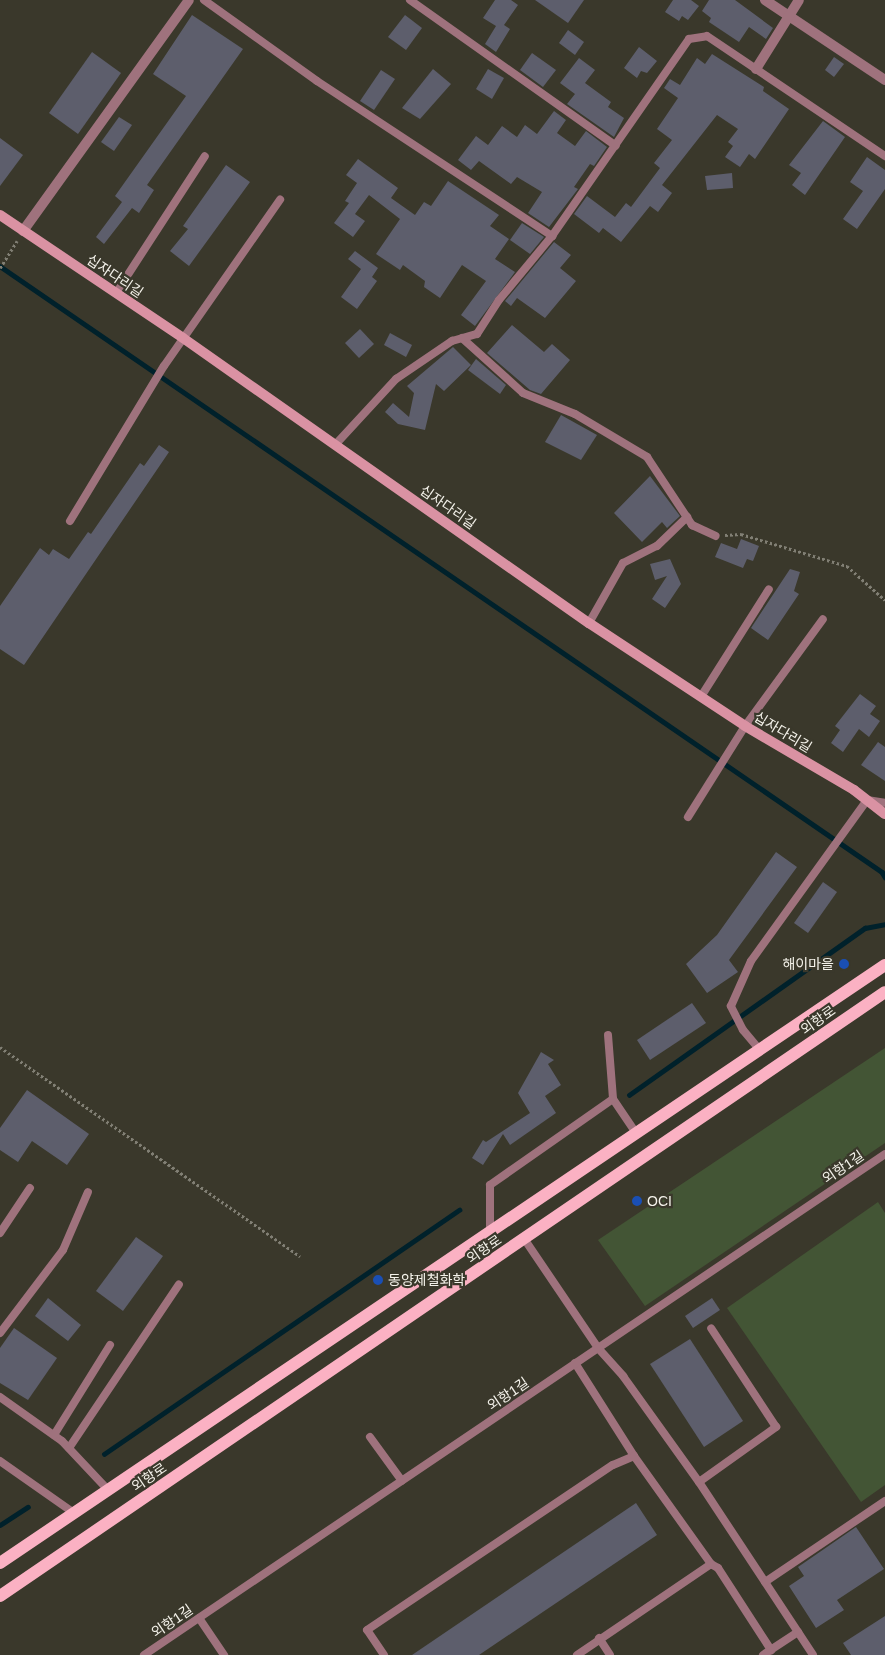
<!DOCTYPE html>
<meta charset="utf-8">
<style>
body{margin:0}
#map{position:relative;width:885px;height:1655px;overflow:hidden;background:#3a382b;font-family:Helvetica,"Noto Sans KR",sans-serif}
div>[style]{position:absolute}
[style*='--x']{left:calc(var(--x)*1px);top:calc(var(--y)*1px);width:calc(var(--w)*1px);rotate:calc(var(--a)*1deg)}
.green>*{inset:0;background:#435535}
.stream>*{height:4.5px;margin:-2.25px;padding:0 2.25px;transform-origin:2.25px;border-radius:2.25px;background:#00212b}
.building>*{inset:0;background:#5d5e6c}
.path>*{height:2.5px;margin-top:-1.25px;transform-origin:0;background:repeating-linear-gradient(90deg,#817f74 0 2.5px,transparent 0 5px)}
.lane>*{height:8px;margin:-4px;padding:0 4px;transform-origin:4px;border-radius:4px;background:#9f727d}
.street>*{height:10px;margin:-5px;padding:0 5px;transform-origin:5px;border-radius:5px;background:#9f727d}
.secondary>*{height:10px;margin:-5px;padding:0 5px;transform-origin:5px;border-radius:5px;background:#da92a3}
.primary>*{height:12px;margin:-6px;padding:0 6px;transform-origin:6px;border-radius:6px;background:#fbb1c3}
.dots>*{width:14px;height:14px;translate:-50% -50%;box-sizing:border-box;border:2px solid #3a382b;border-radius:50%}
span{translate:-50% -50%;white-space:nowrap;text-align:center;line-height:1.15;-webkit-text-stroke:4.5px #3a382b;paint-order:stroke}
.street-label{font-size:14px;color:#f4f2ea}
.poi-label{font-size:14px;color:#f4f2ea}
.right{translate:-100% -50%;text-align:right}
.left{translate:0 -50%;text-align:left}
</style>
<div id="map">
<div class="green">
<i style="clip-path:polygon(885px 1048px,885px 1143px,645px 1306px,598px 1240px)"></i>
<i style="clip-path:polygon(878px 1202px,885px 1213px,885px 1485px,861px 1502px,727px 1308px)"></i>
</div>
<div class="stream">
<i style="--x:0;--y:266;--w:1070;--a:34.49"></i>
<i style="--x:882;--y:872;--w:6;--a:59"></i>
<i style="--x:629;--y:1095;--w:289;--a:-35.3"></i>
<i style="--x:865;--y:928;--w:20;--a:-11"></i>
<i style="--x:104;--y:1454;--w:431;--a:-34.5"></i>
<i style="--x:0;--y:1525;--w:33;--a:-33"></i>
</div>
<div class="building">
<i style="clip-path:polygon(495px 0,511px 0,518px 5px,504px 25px,510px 29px,496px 52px,485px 44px,496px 26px,483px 18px)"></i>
<i style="clip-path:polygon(535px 0,584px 0,568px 23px)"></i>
<i style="clip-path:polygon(673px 0,691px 0,699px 6px,688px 20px,682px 16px,679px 21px,665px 12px)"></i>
<i style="clip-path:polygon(709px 0,735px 0,773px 28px,766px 39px,749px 27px,739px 42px,709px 22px,711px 18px,702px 11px)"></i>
<i style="clip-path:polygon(192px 15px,243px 49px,147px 185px,154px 190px,139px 213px,132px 208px,104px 244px,96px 237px,122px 202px,115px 196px,186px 96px,153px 74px)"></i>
<i style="clip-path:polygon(405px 15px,422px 28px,406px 50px,388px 37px)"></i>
<i style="clip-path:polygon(568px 30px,584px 42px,575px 55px,559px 43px)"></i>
<i style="clip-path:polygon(639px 47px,657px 61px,647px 73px,641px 71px,637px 78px,624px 68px)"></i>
<i style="clip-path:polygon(92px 52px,121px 73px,78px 134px,49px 113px)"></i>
<i style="clip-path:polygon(532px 53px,556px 70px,543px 87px,520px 70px)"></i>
<i style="clip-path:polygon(712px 54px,764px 87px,763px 91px,789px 109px,755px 159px,749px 154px,740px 167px,725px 157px,733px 146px,728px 142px,738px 129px,717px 115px,662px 185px,672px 193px,658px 212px,650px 206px,621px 242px,603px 228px,599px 233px,574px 214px,587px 196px,615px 217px,626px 203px,631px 207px,660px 168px,654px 163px,672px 140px,657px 129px,678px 98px,664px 88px,670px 79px,680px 85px,697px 58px,705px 64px)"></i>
<i style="clip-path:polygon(834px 57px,844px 64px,834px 77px,825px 70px)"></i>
<i style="clip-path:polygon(579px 58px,595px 70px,585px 83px,611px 102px,608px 107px,624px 118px,614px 137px,567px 104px,575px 94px,560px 83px)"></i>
<i style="clip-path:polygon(433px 69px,451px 84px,420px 119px,402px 108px)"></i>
<i style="clip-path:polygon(488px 69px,504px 78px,492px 99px,476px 89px)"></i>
<i style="clip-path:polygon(381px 70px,395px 79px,374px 110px,360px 101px)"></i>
<i style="clip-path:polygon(554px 111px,566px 120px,557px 133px,575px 146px,586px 131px,607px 147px,594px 166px,590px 164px,574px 187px,578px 189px,549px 227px,528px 213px,542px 192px,517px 177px,511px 184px,479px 161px,471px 170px,458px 160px,476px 136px,488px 145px,502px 126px,517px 137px,525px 125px,537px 134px)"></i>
<i style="clip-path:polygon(119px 117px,132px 125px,114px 151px,101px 142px)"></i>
<i style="clip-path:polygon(823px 121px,845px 137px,805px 195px,792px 185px,801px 173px,789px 165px)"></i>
<i style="clip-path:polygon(0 138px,23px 155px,0 186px)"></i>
<i style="clip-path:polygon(867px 157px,885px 170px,885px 189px,857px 229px,843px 219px,863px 191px,850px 182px)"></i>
<i style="clip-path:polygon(358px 159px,398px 188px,391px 198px,415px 215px,424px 202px,431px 206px,448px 181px,499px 215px,490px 226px,509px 239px,495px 259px,515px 272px,475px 326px,461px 315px,486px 281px,462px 265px,440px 298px,424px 287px,425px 281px,403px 265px,400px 270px,376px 254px,400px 219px,369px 195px,355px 214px,365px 221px,353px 237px,334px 223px,349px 203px,345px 201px,357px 183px,346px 175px)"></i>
<i style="clip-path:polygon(226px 165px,250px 182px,189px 266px,170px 251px,188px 229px,183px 226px)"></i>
<i style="clip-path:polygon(732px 173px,733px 188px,707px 190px,705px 176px)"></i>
<i style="clip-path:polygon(522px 223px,544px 237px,530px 254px,510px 240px)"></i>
<i style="clip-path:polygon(554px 242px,571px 255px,560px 268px,576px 281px,545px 318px,517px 298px,511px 306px,505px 301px)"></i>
<i style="clip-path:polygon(355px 251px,378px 268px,372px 277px,377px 281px,357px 309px,341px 297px,361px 269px,348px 259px)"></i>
<i style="clip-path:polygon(512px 325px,544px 352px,552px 344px,570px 360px,541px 394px,530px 390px,487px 353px)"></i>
<i style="clip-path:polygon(360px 329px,374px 344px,359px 358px,345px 343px)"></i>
<i style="clip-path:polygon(390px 333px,412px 345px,406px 357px,384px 345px)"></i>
<i style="clip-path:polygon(453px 347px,471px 365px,444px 391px,436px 384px,425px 430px,398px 424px,385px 412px,393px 403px,409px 417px,414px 393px,407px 386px)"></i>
<i style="clip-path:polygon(476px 359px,506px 385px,500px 394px,468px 370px)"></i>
<i style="clip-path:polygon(561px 415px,597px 435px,581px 460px,545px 442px)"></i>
<i style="clip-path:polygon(159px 445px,169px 452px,24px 665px,0 649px,0 606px,40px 548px,49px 555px,53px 549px,69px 559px,88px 532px,91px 534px,140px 463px,144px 466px)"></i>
<i style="clip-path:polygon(650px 476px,680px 516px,667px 528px,662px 522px,642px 542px,614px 513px)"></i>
<i style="clip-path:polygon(741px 539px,759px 546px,753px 561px,747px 559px,743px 568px,715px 557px,721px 543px,737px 549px)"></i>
<i style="clip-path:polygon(670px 559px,681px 584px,665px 608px,652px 599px,667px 576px,655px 580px,650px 564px)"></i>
<i style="clip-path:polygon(790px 569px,800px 572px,794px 591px,799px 594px,768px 640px,751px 628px)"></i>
<i style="clip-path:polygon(860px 694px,876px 706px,870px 714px,880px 721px,869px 737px,859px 729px,843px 752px,831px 743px,840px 730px,835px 726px)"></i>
<i style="clip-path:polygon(878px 742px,885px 747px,885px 781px,861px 765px)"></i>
<i style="clip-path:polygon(776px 852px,797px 867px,729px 960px,738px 972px,707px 993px,686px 964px,717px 935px)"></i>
<i style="clip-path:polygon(823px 882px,837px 892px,808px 933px,794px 923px)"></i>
<i style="clip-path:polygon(692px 1003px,706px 1023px,650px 1060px,637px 1040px)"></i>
<i style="clip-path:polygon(541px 1052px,554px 1060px,548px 1064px,561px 1085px,545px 1096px,556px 1113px,510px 1145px,503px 1134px,483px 1165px,472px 1158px,483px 1140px,486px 1142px,530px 1113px,518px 1093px)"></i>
<i style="clip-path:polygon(27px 1090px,89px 1134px,67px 1165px,32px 1141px,18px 1162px,0 1150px,0 1128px)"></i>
<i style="clip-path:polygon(136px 1237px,163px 1256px,123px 1311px,96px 1291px)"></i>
<i style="clip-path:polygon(48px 1298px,81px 1325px,68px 1341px,35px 1316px)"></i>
<i style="clip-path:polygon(712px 1298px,720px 1310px,693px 1328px,685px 1316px)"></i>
<i style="clip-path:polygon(14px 1328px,57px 1358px,28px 1400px,0 1383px,0 1348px)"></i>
<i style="clip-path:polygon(690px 1339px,743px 1421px,704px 1447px,650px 1364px)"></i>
<i style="clip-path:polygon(636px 1503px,657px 1535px,479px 1655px,412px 1655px)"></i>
<i style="clip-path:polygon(856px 1527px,884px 1569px,837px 1600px,844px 1610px,816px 1628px,789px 1586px,804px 1576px,798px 1567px)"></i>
<i style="clip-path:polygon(885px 1616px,885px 1655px,851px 1655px,843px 1643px)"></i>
</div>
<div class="path">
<i style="--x:0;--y:268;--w:32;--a:-58"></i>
<i style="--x:725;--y:535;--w:16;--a:-4"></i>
<i style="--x:741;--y:534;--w:111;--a:16.8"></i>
<i style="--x:847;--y:566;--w:51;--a:41.8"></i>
<i style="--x:0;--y:1047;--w:366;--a:34.9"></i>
</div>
<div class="lane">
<i style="--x:204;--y:0;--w:139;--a:35.6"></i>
<i style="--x:317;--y:81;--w:282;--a:33.4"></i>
<i style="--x:410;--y:0;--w:252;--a:35.3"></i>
<i style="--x:116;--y:293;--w:163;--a:-57"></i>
<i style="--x:462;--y:338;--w:82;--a:42"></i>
<i style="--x:523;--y:393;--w:56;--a:22"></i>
<i style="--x:575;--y:414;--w:84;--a:30.8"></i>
<i style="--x:647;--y:457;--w:82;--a:56.5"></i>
<i style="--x:692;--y:525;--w:26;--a:25"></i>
<i style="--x:335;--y:445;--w:90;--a:-47.3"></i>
<i style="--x:396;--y:379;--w:68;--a:-34.2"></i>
<i style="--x:452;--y:341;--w:26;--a:-16"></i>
<i style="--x:477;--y:334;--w:40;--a:-57.1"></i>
<i style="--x:499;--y:300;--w:83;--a:-50.4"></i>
<i style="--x:552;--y:236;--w:240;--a:-55.2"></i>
<i style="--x:689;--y:39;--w:18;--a:-9"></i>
<i style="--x:707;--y:36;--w:215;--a:34"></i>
<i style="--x:70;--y:521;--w:181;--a:-58.8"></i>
<i style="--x:164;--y:366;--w:203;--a:-55.1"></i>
<i style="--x:589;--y:623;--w:69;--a:-60.5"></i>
<i style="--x:623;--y:563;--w:38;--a:-27"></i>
<i style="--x:657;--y:546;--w:42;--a:-44"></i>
<i style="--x:702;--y:695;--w:125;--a:-57.7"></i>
<i style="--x:688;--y:817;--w:107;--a:-57.9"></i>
<i style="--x:745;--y:726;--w:132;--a:-53.9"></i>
<i style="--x:608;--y:1035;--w:64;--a:85.5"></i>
<i style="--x:613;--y:1099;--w:41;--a:55.9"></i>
<i style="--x:759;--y:1049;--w:25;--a:-130"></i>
<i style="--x:743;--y:1030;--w:27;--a:-117"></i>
<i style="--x:731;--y:1006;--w:49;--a:-66"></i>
<i style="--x:751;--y:961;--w:198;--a:-54.2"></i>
<i style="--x:867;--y:800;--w:18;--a:9"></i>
<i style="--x:490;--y:1231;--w:46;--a:-90"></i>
<i style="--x:490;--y:1185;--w:150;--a:-35"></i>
<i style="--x:0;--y:1233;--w:54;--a:-56.3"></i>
<i style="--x:525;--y:1240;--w:130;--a:55.9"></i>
<i style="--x:598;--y:1348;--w:38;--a:48"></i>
<i style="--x:623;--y:1376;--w:130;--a:54.4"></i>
<i style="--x:699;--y:1482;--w:207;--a:56.6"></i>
<i style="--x:0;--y:1333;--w:104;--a:-52.8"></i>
<i style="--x:63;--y:1250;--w:63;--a:-66.7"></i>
<i style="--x:575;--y:1363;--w:110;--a:57.6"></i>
<i style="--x:0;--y:1397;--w:76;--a:35.4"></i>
<i style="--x:62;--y:1441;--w:67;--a:46.8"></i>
<i style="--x:54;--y:1435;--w:106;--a:-58.1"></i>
<i style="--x:370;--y:1437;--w:54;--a:54"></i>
<i style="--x:69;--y:1448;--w:197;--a:-56.1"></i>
<i style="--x:0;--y:1461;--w:90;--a:35.1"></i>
<i style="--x:699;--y:1482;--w:95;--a:-35.5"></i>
<i style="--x:776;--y:1427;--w:118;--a:-123.3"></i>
<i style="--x:765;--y:1582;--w:145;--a:-34"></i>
<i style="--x:199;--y:1618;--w:45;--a:56"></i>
<i style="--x:599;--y:1638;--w:20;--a:57"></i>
<i style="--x:144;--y:1655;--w:894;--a:-34.06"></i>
<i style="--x:384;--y:1655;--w:30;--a:-124"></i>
<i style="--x:367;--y:1630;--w:296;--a:-33.9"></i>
<i style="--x:613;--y:1465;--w:23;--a:-23"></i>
<i style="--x:634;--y:1456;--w:133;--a:54.5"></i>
<i style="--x:577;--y:1655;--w:162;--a:-34.2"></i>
<i style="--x:711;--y:1564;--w:8;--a:30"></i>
<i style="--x:718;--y:1568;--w:98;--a:57.1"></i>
<i style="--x:763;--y:1655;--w:42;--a:-33.3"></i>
</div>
<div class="street">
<i style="--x:765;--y:0;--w:144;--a:33.7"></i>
<i style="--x:756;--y:69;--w:81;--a:-58.1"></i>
<i style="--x:23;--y:231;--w:284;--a:-54.3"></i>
</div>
<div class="secondary">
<i style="--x:0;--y:215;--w:220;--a:33.9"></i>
<i style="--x:183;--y:338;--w:496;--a:35.1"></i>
<i style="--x:589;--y:623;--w:187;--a:33.4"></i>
<i style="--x:745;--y:726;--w:126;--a:30.4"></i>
<i style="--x:854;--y:790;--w:39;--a:38"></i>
</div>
<div class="primary">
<i style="--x:0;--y:1563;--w:1068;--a:-34.05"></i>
<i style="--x:0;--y:1596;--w:1071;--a:-34.31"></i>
</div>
<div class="dots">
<i style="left:844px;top:964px;background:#1a4fb4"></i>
<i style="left:637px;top:1201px;background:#1a4fb4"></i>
<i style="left:378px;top:1280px;background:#1a4fb4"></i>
</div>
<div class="street-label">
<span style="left:115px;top:276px;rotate:34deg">십자다리길</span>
<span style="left:448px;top:507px;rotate:35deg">십자다리길</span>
<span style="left:783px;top:732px;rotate:31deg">십자다리길</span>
<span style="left:818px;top:1020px;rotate:-35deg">외항로</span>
<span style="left:843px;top:1167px;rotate:-34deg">외항1길</span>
<span style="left:484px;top:1249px;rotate:-34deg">외항로</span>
<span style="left:508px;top:1394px;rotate:-34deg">외항1길</span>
<span style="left:149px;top:1477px;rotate:-34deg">외항로</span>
<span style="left:172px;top:1621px;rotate:-34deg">외항1길</span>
</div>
<div class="poi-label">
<span class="right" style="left:834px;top:964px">해이마을</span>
<span class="left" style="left:647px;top:1201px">OCI</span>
<span class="left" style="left:388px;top:1280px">동양제철화학</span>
</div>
</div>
